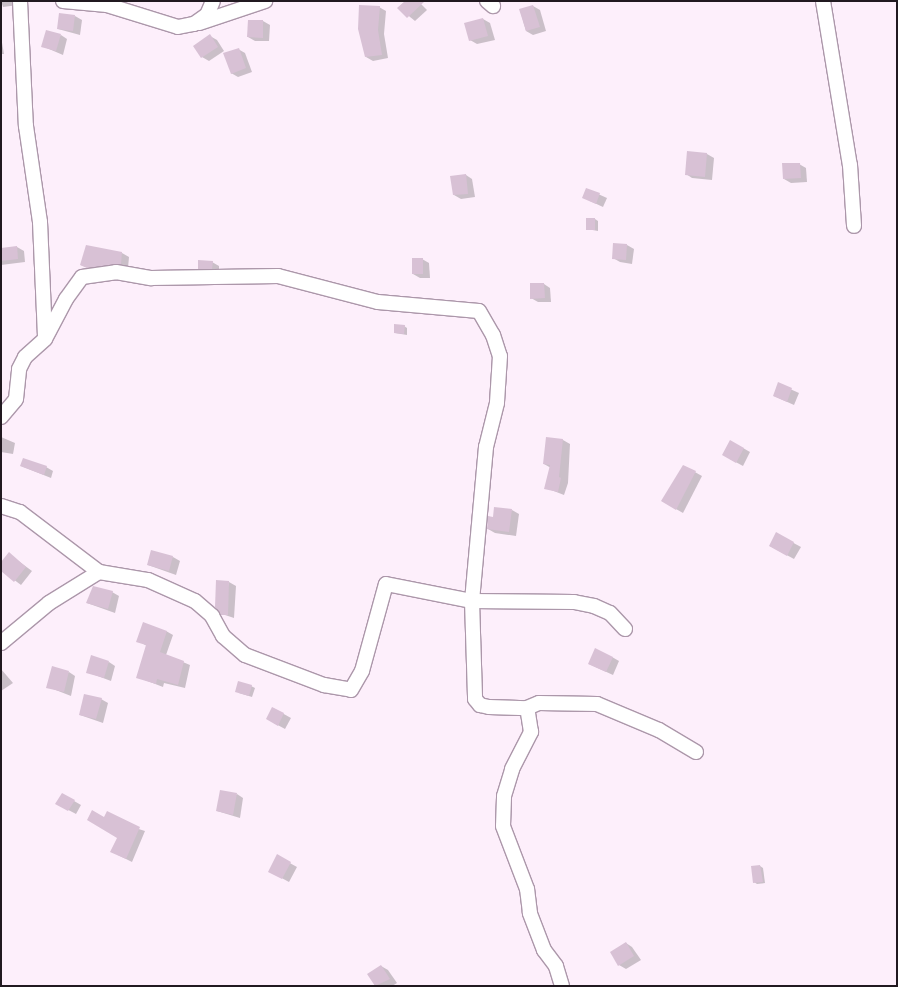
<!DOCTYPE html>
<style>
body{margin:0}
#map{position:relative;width:898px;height:987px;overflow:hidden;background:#fdeffb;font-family:Commissioner,sans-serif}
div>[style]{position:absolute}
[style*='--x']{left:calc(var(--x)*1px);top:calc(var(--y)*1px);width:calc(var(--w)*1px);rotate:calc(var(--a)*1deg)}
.shadow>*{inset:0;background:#0003}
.building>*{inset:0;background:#d8c1d5}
.roads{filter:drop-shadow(1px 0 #ac97aa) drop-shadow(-1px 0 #ac97aa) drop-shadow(0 1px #ac97aa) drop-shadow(0 -1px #ac97aa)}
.minor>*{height:14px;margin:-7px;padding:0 7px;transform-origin:7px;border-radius:7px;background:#fff}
span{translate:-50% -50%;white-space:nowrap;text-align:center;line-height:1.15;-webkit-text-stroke:3px #fdeffb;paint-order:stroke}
.frame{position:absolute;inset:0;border:2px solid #211920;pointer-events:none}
</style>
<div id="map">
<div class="shadow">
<i style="clip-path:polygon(1px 1px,18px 1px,18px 5px,3px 7px)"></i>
<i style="clip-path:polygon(406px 1px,418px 1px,427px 10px,415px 21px,399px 8px)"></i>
<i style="clip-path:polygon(533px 6px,540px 10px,546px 31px,533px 35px,526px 31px,520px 10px)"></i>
<i style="clip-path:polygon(379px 7px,386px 11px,384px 34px,388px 58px,373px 61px,366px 57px)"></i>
<i style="clip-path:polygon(75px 16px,82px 20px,80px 35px,58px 29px)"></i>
<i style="clip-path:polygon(483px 19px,490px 23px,495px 40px,477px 44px,470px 40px)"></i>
<i style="clip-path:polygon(249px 21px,263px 21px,270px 25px,269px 41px,255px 41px,248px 37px)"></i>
<i style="clip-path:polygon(61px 35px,67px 39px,63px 55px,42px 46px)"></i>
<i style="clip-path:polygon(210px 36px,217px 40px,224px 51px,209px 61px,202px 57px)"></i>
<i style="clip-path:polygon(1px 37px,4px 54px,1px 54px)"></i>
<i style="clip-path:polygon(238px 49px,245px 53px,252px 72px,238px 77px,231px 73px)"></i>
<i style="clip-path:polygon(688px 152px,707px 154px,714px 158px,712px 180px,692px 178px,686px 174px)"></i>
<i style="clip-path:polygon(799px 164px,806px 168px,807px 182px,791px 183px,784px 179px)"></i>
<i style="clip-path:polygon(466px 175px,472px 179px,475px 197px,461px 199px,454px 195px)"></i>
<i style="clip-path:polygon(587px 189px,607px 198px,603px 207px,590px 201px)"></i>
<i style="clip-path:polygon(595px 219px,598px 221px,598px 231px,587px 229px)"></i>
<i style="clip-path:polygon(627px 245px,634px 249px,632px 264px,620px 262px,613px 258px)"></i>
<i style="clip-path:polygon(17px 247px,24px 251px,25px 262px,1px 265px,1px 249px)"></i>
<i style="clip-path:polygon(122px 253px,129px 257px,128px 268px,95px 271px,81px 265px)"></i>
<i style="clip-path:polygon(422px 259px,429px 263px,430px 278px,420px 278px,413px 274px)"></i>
<i style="clip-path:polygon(212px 262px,219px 266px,219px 272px,206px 272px,199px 268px)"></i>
<i style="clip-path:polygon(544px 284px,550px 288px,551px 302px,538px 302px,531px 298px)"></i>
<i style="clip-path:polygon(404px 326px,407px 328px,407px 335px,395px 333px)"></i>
<i style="clip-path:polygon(779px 384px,799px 393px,794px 405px,774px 396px)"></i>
<i style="clip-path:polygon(1px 437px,15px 443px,13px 454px,1px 452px)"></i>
<i style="clip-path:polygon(547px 438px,563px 440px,570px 444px,568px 483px,564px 495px,546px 488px,551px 468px,544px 464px)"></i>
<i style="clip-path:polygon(743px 448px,750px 452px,743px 466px,730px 459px)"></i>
<i style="clip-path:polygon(21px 466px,46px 467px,53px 471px,51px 478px)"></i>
<i style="clip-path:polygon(684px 466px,702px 476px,683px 513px,662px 501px)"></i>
<i style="clip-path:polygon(512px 510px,519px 514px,516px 536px,495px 533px,488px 529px)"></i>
<i style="clip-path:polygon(777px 534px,801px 547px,794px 559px,770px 546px)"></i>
<i style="clip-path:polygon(9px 554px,32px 571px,21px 585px,1px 570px,1px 563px)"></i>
<i style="clip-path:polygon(173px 557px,180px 561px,176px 575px,148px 565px)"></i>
<i style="clip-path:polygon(229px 582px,236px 586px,234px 618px,222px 614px)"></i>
<i style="clip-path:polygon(112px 592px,119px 596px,115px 613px,87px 603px)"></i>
<i style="clip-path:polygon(166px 631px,173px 635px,166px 655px,190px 665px,185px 688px,164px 683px,163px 687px,137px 677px,147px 646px,138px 641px)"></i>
<i style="clip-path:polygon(612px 657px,619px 661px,613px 675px,589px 664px)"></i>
<i style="clip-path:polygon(109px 662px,115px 666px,111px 681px,87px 672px)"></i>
<i style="clip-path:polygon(1px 669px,13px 683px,1px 691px)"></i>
<i style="clip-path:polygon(69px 672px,75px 676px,71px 696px,48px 687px)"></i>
<i style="clip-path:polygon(251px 686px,255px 688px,252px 697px,239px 693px)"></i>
<i style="clip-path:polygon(101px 699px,108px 703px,103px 723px,80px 715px)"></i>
<i style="clip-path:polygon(273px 708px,291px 718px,285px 729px,274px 723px)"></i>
<i style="clip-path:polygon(62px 794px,81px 805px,76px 814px,57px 804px)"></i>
<i style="clip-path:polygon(237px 794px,243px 798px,240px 818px,217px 811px)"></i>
<i style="clip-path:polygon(104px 818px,145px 831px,132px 862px,118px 855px,118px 837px)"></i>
<i style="clip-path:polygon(277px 856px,297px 867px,289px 882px,276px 875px)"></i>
<i style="clip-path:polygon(760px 866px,763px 868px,765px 883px,757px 884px,754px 882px)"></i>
<i style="clip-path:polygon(626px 943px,632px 947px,641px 960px,626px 969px,619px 965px)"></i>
<i style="clip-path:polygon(381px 966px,388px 970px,397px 983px,392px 986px,376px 986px,369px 974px)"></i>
</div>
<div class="building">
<i style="clip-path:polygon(405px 1px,425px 1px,407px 18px,397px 8px)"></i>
<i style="clip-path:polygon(359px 5px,380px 6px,378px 30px,382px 55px,365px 57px,358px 29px)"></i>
<i style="clip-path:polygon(533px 5px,540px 27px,526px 31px,519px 9px)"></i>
<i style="clip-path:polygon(59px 13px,75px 15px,73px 31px,57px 29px)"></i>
<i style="clip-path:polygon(483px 18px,488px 36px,469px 41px,464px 23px)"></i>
<i style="clip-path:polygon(248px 20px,263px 20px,263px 38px,247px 37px)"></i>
<i style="clip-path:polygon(46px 30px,61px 34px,56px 51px,41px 47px)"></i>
<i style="clip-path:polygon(210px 34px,218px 47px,201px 58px,193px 46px)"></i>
<i style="clip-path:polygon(239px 48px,246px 68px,231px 74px,223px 53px)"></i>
<i style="clip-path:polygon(687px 151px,707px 153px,705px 177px,685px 175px)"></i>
<i style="clip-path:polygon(782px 163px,800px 163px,801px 178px,783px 179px)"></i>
<i style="clip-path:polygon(466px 174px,468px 194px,453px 195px,450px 176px)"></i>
<i style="clip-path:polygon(586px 188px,600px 193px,596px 204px,582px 198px)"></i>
<i style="clip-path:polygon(586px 218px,595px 218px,595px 230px,586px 230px)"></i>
<i style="clip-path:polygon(613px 243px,627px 244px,626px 260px,612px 259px)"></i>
<i style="clip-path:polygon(86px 245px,122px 252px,121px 264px,87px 268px,80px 265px)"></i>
<i style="clip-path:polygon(17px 246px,18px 259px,1px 261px,1px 248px)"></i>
<i style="clip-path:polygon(412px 258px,423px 258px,423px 274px,412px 274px)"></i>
<i style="clip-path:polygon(198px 260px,213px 261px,212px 269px,198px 269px)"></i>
<i style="clip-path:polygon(530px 283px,544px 283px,545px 298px,530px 299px)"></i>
<i style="clip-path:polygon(394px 324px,405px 325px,404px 334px,394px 333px)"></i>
<i style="clip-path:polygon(778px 382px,792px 388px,787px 402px,773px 396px)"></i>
<i style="clip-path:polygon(546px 437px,563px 439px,559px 477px,561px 478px,558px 492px,544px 489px,550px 465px,543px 464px)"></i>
<i style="clip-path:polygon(730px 440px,744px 448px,736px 463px,722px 455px)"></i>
<i style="clip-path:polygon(23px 458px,47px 466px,44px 475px,20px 466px)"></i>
<i style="clip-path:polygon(683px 465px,696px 471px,676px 510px,661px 501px)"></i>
<i style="clip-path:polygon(494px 507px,512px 509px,509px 532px,487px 529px,488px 516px,493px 517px)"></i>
<i style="clip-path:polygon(776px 532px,794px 542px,787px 556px,769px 546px)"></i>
<i style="clip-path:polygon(151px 550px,173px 556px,169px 571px,147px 565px)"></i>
<i style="clip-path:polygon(9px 552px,26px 567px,14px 582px,1px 571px,1px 562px)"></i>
<i style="clip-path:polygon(216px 580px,229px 581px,228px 615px,221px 615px,215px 607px)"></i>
<i style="clip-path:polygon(93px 586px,113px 591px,108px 609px,86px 603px)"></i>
<i style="clip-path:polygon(143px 622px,167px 631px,160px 652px,184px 661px,178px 685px,157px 679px,156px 684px,136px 678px,146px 645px,136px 642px)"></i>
<i style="clip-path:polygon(595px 648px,613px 657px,606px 672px,588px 664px)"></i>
<i style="clip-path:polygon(91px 655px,109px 661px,104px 678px,86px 673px)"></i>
<i style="clip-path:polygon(52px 666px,69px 671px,64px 692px,46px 688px)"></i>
<i style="clip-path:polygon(238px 681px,252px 685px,249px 696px,235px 692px)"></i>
<i style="clip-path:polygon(84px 694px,102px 698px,96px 719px,79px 715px)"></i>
<i style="clip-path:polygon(272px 707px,284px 713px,278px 726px,266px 719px)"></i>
<i style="clip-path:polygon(220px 790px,237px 793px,233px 815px,216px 811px)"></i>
<i style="clip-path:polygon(62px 793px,75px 800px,68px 811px,55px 804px)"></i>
<i style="clip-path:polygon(92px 810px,104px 817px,107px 811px,140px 827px,126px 859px,110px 852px,117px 838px,87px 820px)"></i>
<i style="clip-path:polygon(277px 854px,291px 862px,282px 879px,268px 872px)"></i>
<i style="clip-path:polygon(760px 865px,763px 882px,753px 883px,751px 866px)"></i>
<i style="clip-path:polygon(626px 942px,634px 956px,618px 966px,610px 952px)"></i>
<i style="clip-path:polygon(381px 965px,390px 979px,375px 986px,367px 974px)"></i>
</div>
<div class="roads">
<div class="minor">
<i style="--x:20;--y:1;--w:125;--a:87.3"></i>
<i style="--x:26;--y:126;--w:97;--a:81.7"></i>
<i style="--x:40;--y:222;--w:116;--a:87.5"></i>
<i style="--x:63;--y:1;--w:44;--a:5.2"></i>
<i style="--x:107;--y:5;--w:74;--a:17.2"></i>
<i style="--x:178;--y:27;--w:16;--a:-11"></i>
<i style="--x:194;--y:24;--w:16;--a:-35"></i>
<i style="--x:207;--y:15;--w:15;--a:-67"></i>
<i style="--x:487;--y:1;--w:8;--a:40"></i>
<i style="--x:823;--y:1;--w:166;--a:80.7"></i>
<i style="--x:850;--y:165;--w:61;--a:86.2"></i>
<i style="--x:199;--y:23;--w:70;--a:-18.4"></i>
<i style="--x:1;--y:417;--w:23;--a:-50"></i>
<i style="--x:16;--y:399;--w:30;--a:-84"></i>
<i style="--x:19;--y:369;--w:13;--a:-63"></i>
<i style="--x:25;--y:357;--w:27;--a:-42"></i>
<i style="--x:45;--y:339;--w:45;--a:-62.3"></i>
<i style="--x:66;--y:299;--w:27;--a:-54"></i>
<i style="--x:82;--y:277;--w:34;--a:-8"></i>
<i style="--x:116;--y:272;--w:36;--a:10"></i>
<i style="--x:151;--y:278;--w:127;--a:-0.9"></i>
<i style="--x:278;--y:276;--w:103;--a:14.6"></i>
<i style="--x:378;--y:302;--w:101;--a:5.1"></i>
<i style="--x:479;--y:311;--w:28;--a:60"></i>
<i style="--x:493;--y:335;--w:22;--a:72"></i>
<i style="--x:500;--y:356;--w:47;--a:93.7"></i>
<i style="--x:497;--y:403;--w:45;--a:104"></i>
<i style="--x:486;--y:447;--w:155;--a:95.2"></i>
<i style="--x:472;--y:601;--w:102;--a:0.6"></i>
<i style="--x:574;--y:602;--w:20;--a:11"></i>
<i style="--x:594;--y:606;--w:17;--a:24"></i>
<i style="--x:610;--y:613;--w:22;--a:47"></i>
<i style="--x:1;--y:506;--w:20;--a:18"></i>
<i style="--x:20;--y:512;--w:99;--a:37.2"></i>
<i style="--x:99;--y:572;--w:50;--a:9.3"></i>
<i style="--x:148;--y:580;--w:51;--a:24.1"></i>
<i style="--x:195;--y:601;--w:23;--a:41"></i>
<i style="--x:212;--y:616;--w:23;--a:61"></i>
<i style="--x:223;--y:636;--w:29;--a:41"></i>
<i style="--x:245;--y:655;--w:85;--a:20.8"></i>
<i style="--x:324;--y:685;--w:27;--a:10"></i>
<i style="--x:351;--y:690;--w:22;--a:-60"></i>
<i style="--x:362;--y:671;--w:90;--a:-74.6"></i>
<i style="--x:386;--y:584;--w:88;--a:11.2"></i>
<i style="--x:472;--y:601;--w:98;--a:88.2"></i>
<i style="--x:475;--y:699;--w:8;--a:50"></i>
<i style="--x:480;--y:705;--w:9;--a:13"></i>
<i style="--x:489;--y:707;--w:38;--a:2"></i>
<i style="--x:1;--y:643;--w:62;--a:-39.8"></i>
<i style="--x:49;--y:603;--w:59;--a:-31.8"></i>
<i style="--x:562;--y:986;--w:21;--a:-107"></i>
<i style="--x:556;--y:966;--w:20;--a:-127"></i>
<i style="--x:544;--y:950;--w:40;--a:-111"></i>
<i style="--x:530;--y:913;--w:24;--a:-97"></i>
<i style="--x:527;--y:889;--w:67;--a:-110.9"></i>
<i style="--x:503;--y:826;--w:30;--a:-88"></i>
<i style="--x:504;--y:796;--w:28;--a:-73"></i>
<i style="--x:512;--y:769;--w:42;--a:-62.8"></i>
<i style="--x:531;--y:732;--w:24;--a:-99"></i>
<i style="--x:527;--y:708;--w:13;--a:-23"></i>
<i style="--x:539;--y:703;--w:58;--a:1"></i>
<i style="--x:597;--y:704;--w:67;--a:22.8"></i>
<i style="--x:659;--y:730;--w:43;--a:30.7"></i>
</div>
</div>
<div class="frame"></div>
</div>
